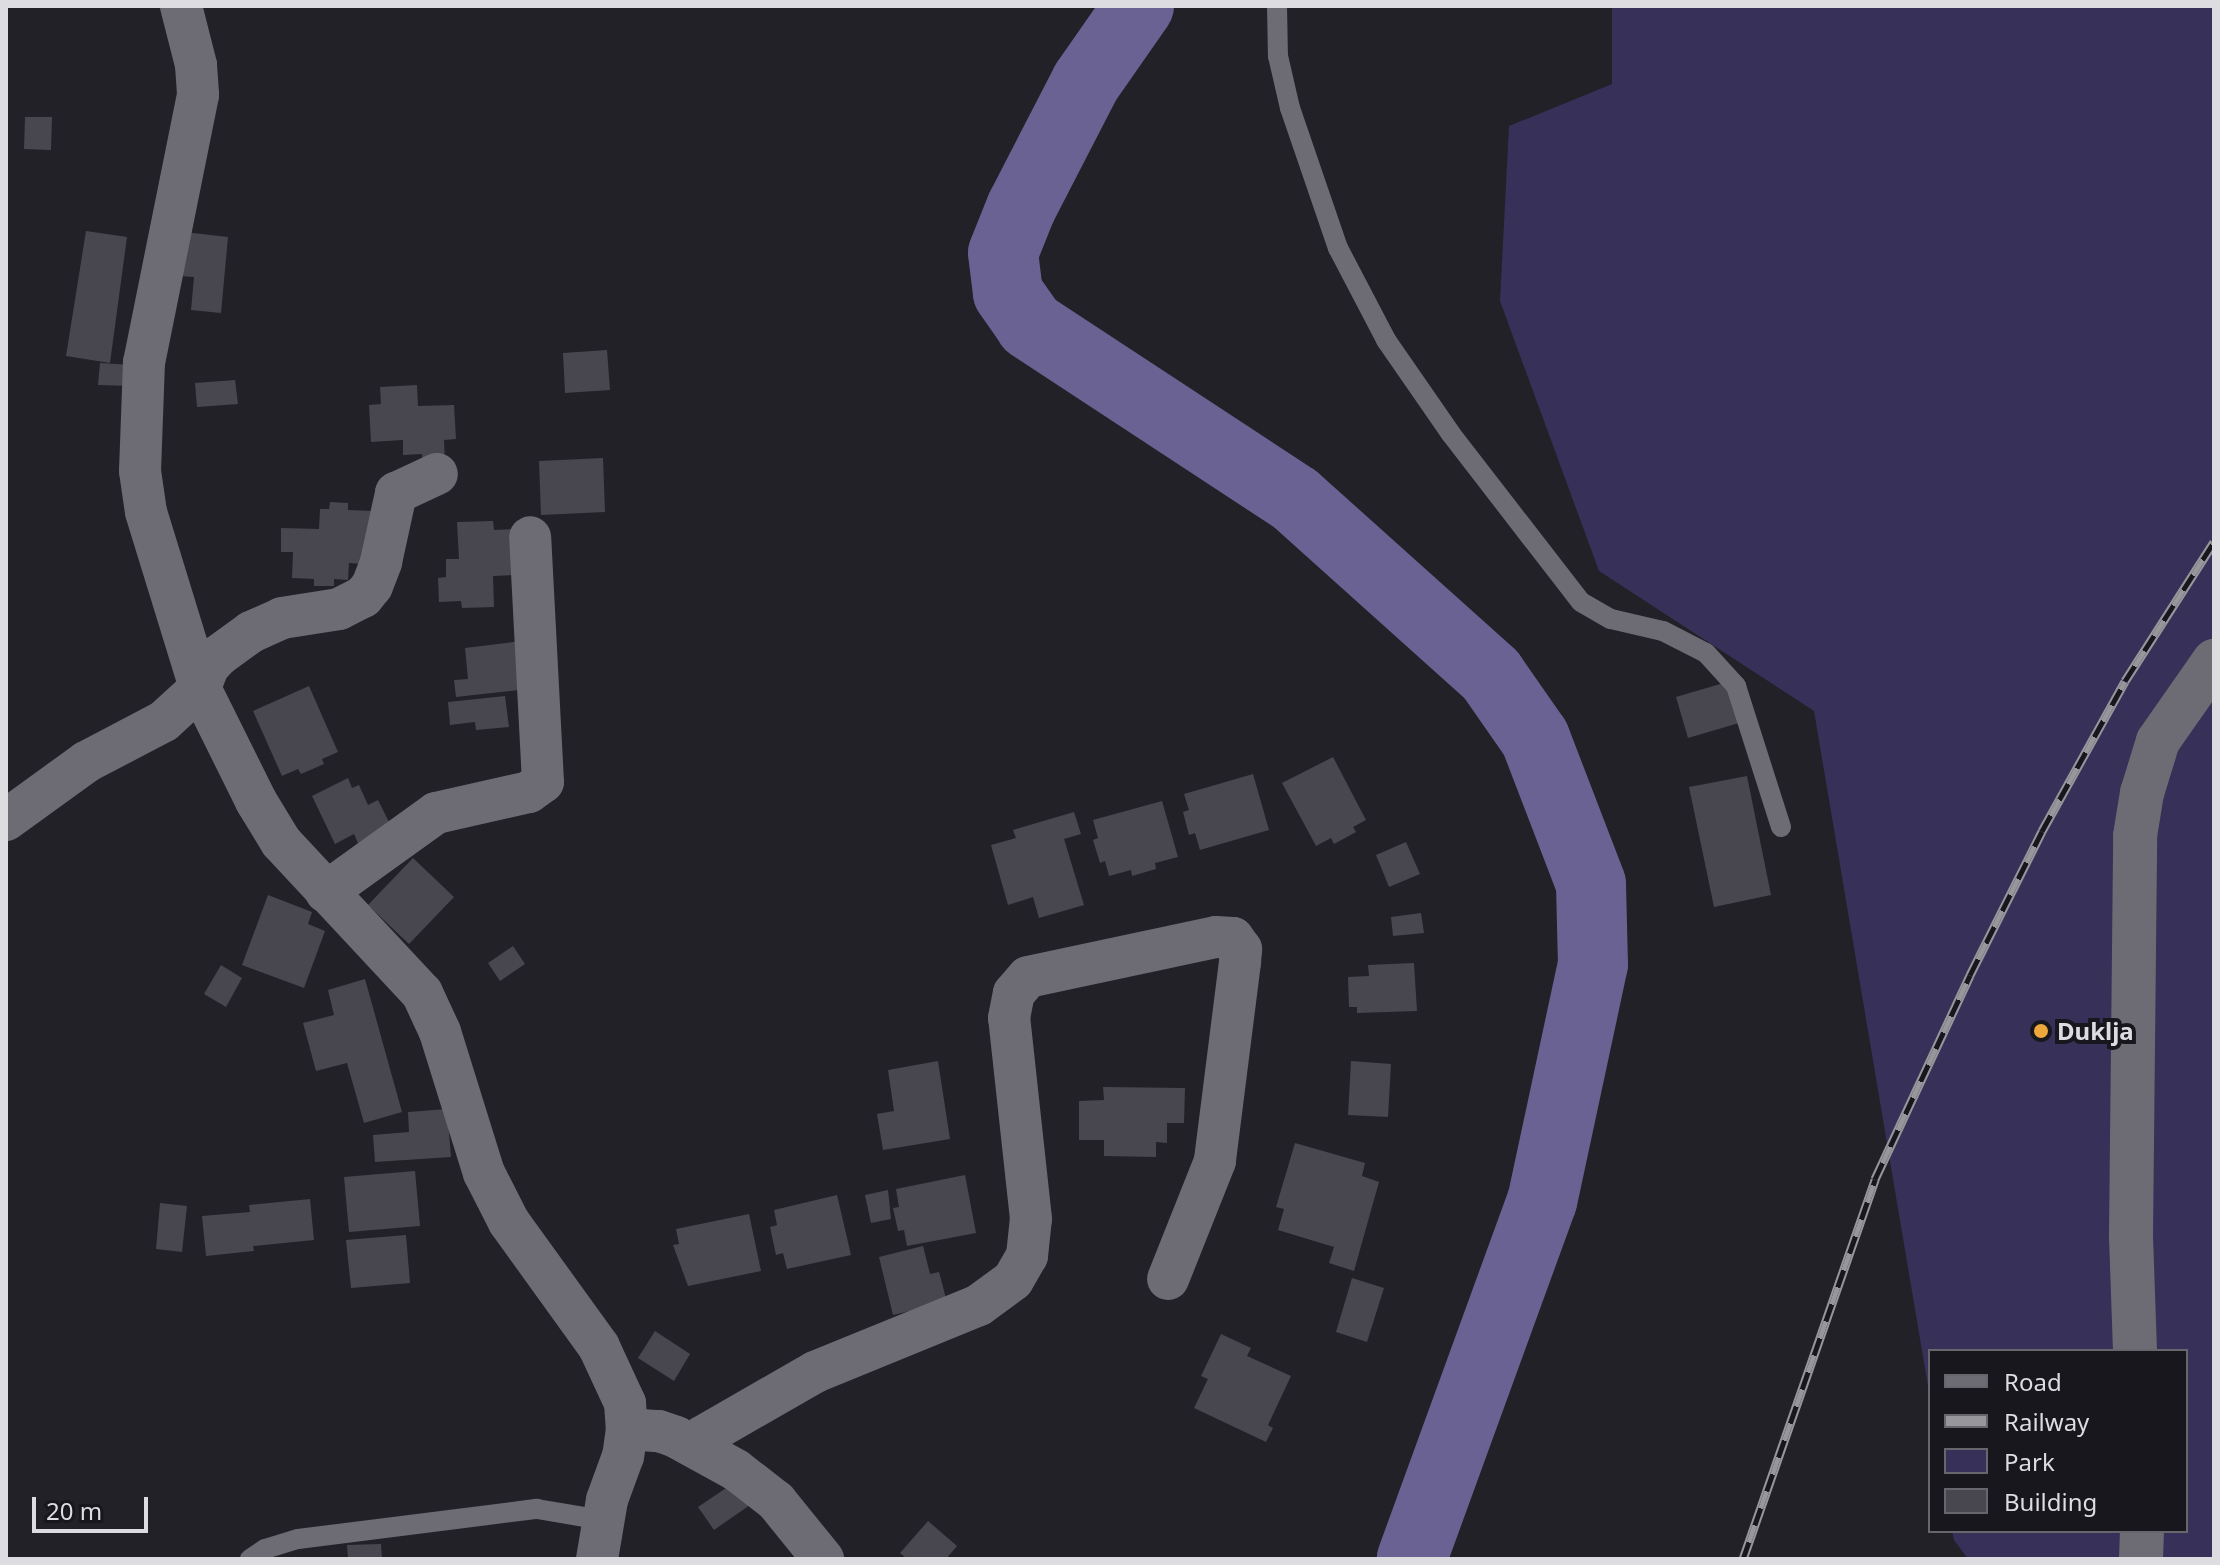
<!DOCTYPE html>
<style>
body{margin:0}
#map{position:relative;width:2220px;height:1565px;overflow:hidden;background:#212127;font-family:"Noto Sans",sans-serif}
div>[style]{position:absolute}
[style*='--x']{left:calc(var(--x)*1px);top:calc(var(--y)*1px);width:calc(var(--w)*1px);rotate:calc(var(--a)*1deg)}
.green>*{inset:0;background:#373058}
.river>*{height:70px;margin:-35px;padding:0 35px;transform-origin:35px;border-radius:35px;background:#696293}
.building>*{inset:0;background:#48474f}
.service>*{height:20px;margin:-10px;padding:0 10px;transform-origin:10px;border-radius:10px;background:#6d6c74}
.minor>*{height:42px;margin:-21px;padding:0 21px;transform-origin:21px;border-radius:21px;background:#6d6c74}
.tertiary>*{height:44px;margin:-22px;padding:0 22px;transform-origin:22px;border-radius:22px;background:#6d6c74}
.rail>*{height:9px;margin-top:-4.5px;transform-origin:0;background:repeating-linear-gradient(90deg,#18171e 0 18px,#97979b 0 36px);box-sizing:border-box;border-block:2px solid #97979b}
.dots>*{width:22px;height:22px;translate:-50% -50%;box-sizing:border-box;border:4px solid #18171e;border-radius:50%}
span{translate:-50% -50%;white-space:nowrap;text-align:center;line-height:1.15;-webkit-text-stroke:8px #18171e;paint-order:stroke}
.poi-label{font-size:24px;color:#dddde1;font-weight:700}
.left{translate:0 -50%;text-align:left}
.frame{position:absolute;inset:0;border:8px solid #dddde1;pointer-events:none}
.legend{position:absolute;left:1928px;top:1349px;width:260px;height:184px;box-sizing:border-box;background:#18171e;border:2px solid #67666c;margin:0;padding:10px 14px;list-style:none;font-size:24px;color:#dddde1}
.legend li{display:flex;align-items:center;gap:16px;height:40px}
.legend b{width:40px;border:2px solid #67666c}
.scale{position:absolute;left:32px;top:1497px;width:116px;height:36px;box-sizing:border-box;border:4px solid #dddde1;border-top:0;padding-left:10px;font-size:24px;line-height:28px;white-space:nowrap;color:#dddde1;-webkit-text-stroke:6px #18171e;paint-order:stroke}
</style>
<div id="map">
<div class="green">
<i style="clip-path:polygon(1612px 6px,2214px 6px,2214px 1559px,1968px 1559px,1954px 1540px,1952px 1531px,2186px 1531px,2186px 1351px,1930px 1351px,1930px 1398px,1814px 711px,1599px 571px,1500px 301px,1509px 126px,1612px 84px)"></i>
</div>
<div class="river">
<i style="--x:1139;--y:6;--w:93;--a:124.9"></i>
<i style="--x:1086;--y:82;--w:142;--a:117.3"></i>
<i style="--x:1021;--y:208;--w:48;--a:111.8"></i>
<i style="--x:1003;--y:253;--w:40;--a:82.9"></i>
<i style="--x:1008;--y:293;--w:39;--a:55"></i>
<i style="--x:1030;--y:325;--w:317;--a:33.3"></i>
<i style="--x:1295;--y:499;--w:263;--a:41.9"></i>
<i style="--x:1491;--y:675;--w:77;--a:55.1"></i>
<i style="--x:1535;--y:738;--w:156;--a:69"></i>
<i style="--x:1591;--y:884;--w:80;--a:88.6"></i>
<i style="--x:1593;--y:964;--w:242;--a:102.1"></i>
<i style="--x:1542;--y:1201;--w:381;--a:110"></i>
</div>
<div class="building">
<i style="clip-path:polygon(25px 117px,52px 117px,51px 150px,24px 149px)"></i>
<i style="clip-path:polygon(86px 231px,127px 237px,110px 363px,66px 356px)"></i>
<i style="clip-path:polygon(184px 232px,228px 237px,221px 313px,191px 310px,194px 277px,180px 276px)"></i>
<i style="clip-path:polygon(607px 350px,610px 390px,565px 393px,563px 353px)"></i>
<i style="clip-path:polygon(100px 363px,132px 365px,131px 386px,98px 385px)"></i>
<i style="clip-path:polygon(235px 380px,238px 404px,197px 407px,195px 383px)"></i>
<i style="clip-path:polygon(417px 385px,418px 406px,454px 405px,456px 439px,444px 440px,445px 466px,423px 468px,422px 454px,403px 455px,403px 440px,371px 442px,369px 405px,381px 404px,380px 387px)"></i>
<i style="clip-path:polygon(603px 458px,605px 512px,541px 515px,539px 461px)"></i>
<i style="clip-path:polygon(330px 502px,348px 503px,348px 510px,373px 511px,363px 564px,349px 563px,348px 580px,334px 579px,334px 586px,314px 586px,314px 579px,292px 578px,293px 552px,281px 552px,281px 528px,319px 529px,320px 509px,329px 509px)"></i>
<i style="clip-path:polygon(493px 521px,494px 530px,513px 529px,514px 575px,493px 576px,494px 607px,462px 608px,461px 601px,439px 602px,438px 578px,446px 577px,446px 559px,459px 559px,457px 522px)"></i>
<i style="clip-path:polygon(521px 641px,527px 689px,456px 697px,454px 680px,468px 679px,465px 648px)"></i>
<i style="clip-path:polygon(1727px 682px,1739px 723px,1688px 738px,1676px 697px)"></i>
<i style="clip-path:polygon(309px 686px,338px 752px,322px 759px,324px 764px,301px 774px,298px 769px,282px 776px,253px 711px)"></i>
<i style="clip-path:polygon(505px 696px,509px 727px,476px 730px,475px 722px,450px 725px,448px 702px)"></i>
<i style="clip-path:polygon(1333px 757px,1366px 820px,1353px 827px,1356px 832px,1334px 844px,1331px 838px,1316px 846px,1282px 783px)"></i>
<i style="clip-path:polygon(1253px 774px,1269px 830px,1200px 850px,1195px 833px,1189px 835px,1183px 812px,1189px 810px,1184px 794px)"></i>
<i style="clip-path:polygon(1747px 776px,1771px 895px,1714px 907px,1689px 787px)"></i>
<i style="clip-path:polygon(348px 778px,352px 788px,359px 785px,368px 805px,378px 800px,394px 832px,360px 848px,354px 834px,335px 844px,312px 796px)"></i>
<i style="clip-path:polygon(1162px 801px,1178px 857px,1155px 863px,1156px 869px,1132px 876px,1131px 870px,1109px 876px,1105px 861px,1100px 863px,1093px 840px,1098px 838px,1093px 820px)"></i>
<i style="clip-path:polygon(1074px 812px,1081px 834px,1064px 839px,1084px 905px,1039px 918px,1033px 897px,1008px 905px,991px 845px,1016px 838px,1013px 830px)"></i>
<i style="clip-path:polygon(1406px 842px,1420px 874px,1389px 887px,1376px 855px)"></i>
<i style="clip-path:polygon(413px 858px,454px 897px,409px 944px,368px 905px)"></i>
<i style="clip-path:polygon(268px 895px,312px 912px,308px 924px,325px 931px,304px 988px,242px 965px)"></i>
<i style="clip-path:polygon(1421px 913px,1424px 933px,1393px 936px,1391px 917px)"></i>
<i style="clip-path:polygon(513px 946px,525px 964px,500px 981px,488px 963px)"></i>
<i style="clip-path:polygon(1414px 963px,1417px 1011px,1357px 1013px,1357px 1007px,1349px 1007px,1348px 977px,1369px 976px,1368px 965px)"></i>
<i style="clip-path:polygon(221px 965px,242px 978px,226px 1007px,204px 994px)"></i>
<i style="clip-path:polygon(365px 979px,402px 1112px,364px 1123px,347px 1063px,316px 1071px,303px 1023px,334px 1015px,328px 990px)"></i>
<i style="clip-path:polygon(938px 1061px,950px 1139px,883px 1150px,877px 1114px,894px 1111px,888px 1070px)"></i>
<i style="clip-path:polygon(1351px 1061px,1391px 1064px,1388px 1117px,1348px 1115px)"></i>
<i style="clip-path:polygon(1103px 1087px,1185px 1088px,1184px 1123px,1167px 1123px,1167px 1143px,1156px 1142px,1156px 1157px,1104px 1156px,1104px 1140px,1079px 1140px,1079px 1101px,1104px 1100px)"></i>
<i style="clip-path:polygon(447px 1109px,451px 1157px,375px 1162px,373px 1135px,409px 1132px,408px 1112px)"></i>
<i style="clip-path:polygon(1295px 1143px,1365px 1163px,1362px 1176px,1379px 1182px,1354px 1271px,1329px 1263px,1334px 1247px,1278px 1230px,1284px 1209px,1276px 1207px)"></i>
<i style="clip-path:polygon(415px 1171px,420px 1226px,349px 1232px,344px 1177px)"></i>
<i style="clip-path:polygon(965px 1175px,976px 1233px,907px 1246px,904px 1230px,898px 1231px,893px 1208px,899px 1207px,896px 1189px)"></i>
<i style="clip-path:polygon(888px 1190px,891px 1219px,871px 1223px,865px 1195px)"></i>
<i style="clip-path:polygon(837px 1195px,851px 1255px,787px 1269px,783px 1253px,776px 1255px,770px 1227px,777px 1225px,774px 1210px)"></i>
<i style="clip-path:polygon(310px 1199px,314px 1240px,253px 1246px,254px 1251px,206px 1256px,202px 1216px,250px 1212px,249px 1205px)"></i>
<i style="clip-path:polygon(160px 1203px,187px 1206px,182px 1252px,156px 1249px)"></i>
<i style="clip-path:polygon(749px 1214px,761px 1271px,688px 1286px,673px 1245px,679px 1244px,676px 1229px)"></i>
<i style="clip-path:polygon(406px 1235px,410px 1283px,351px 1288px,346px 1240px)"></i>
<i style="clip-path:polygon(923px 1246px,930px 1274px,939px 1272px,947px 1302px,893px 1315px,879px 1257px)"></i>
<i style="clip-path:polygon(1352px 1278px,1384px 1288px,1367px 1342px,1336px 1332px)"></i>
<i style="clip-path:polygon(655px 1331px,690px 1354px,674px 1381px,638px 1358px)"></i>
<i style="clip-path:polygon(1221px 1334px,1251px 1348px,1247px 1356px,1291px 1376px,1268px 1425px,1273px 1428px,1266px 1442px,1194px 1408px,1208px 1379px,1201px 1376px)"></i>
<i style="clip-path:polygon(735px 1482px,750px 1505px,714px 1530px,698px 1507px)"></i>
<i style="clip-path:polygon(928px 1521px,957px 1546px,946px 1559px,907px 1559px,900px 1553px)"></i>
<i style="clip-path:polygon(381px 1544px,382px 1559px,348px 1559px,347px 1545px)"></i>
</div>
<div class="service">
<i style="--x:1277;--y:6;--w:50;--a:88.9"></i>
<i style="--x:1278;--y:56;--w:53;--a:77"></i>
<i style="--x:1290;--y:108;--w:148;--a:71.1"></i>
<i style="--x:1338;--y:248;--w:104;--a:62.4"></i>
<i style="--x:1386;--y:340;--w:114;--a:55.3"></i>
<i style="--x:1451;--y:434;--w:212;--a:52.3"></i>
<i style="--x:1581;--y:602;--w:34;--a:30"></i>
<i style="--x:1611;--y:619;--w:53;--a:13"></i>
<i style="--x:1663;--y:631;--w:48;--a:27.1"></i>
<i style="--x:1706;--y:653;--w:45;--a:47.7"></i>
<i style="--x:1736;--y:686;--w:148;--a:72.3"></i>
<i style="--x:250;--y:1559;--w:18;--a:-34"></i>
<i style="--x:265;--y:1549;--w:34;--a:-17"></i>
<i style="--x:298;--y:1539;--w:241;--a:-7.2"></i>
<i style="--x:537;--y:1509;--w:67;--a:9.5"></i>
</div>
<div class="minor">
<i style="--x:181;--y:6;--w:61;--a:75.7"></i>
<i style="--x:196;--y:65;--w:30;--a:86"></i>
<i style="--x:198;--y:95;--w:272;--a:101.4"></i>
<i style="--x:144;--y:362;--w:109;--a:92.1"></i>
<i style="--x:140;--y:471;--w:41;--a:81.7"></i>
<i style="--x:146;--y:512;--w:184;--a:72.9"></i>
<i style="--x:200;--y:688;--w:126;--a:63.6"></i>
<i style="--x:256;--y:801;--w:48;--a:58.6"></i>
<i style="--x:281;--y:842;--w:207;--a:47"></i>
<i style="--x:422;--y:993;--w:43;--a:65.2"></i>
<i style="--x:440;--y:1032;--w:148;--a:72.7"></i>
<i style="--x:484;--y:1173;--w:55;--a:63"></i>
<i style="--x:509;--y:1222;--w:154;--a:54.2"></i>
<i style="--x:599;--y:1347;--w:62;--a:65.1"></i>
<i style="--x:625;--y:1403;--w:26;--a:86"></i>
<i style="--x:627;--y:1429;--w:27;--a:98"></i>
<i style="--x:623;--y:1456;--w:47;--a:110"></i>
<i style="--x:607;--y:1500;--w:60;--a:99.6"></i>
<i style="--x:6;--y:820;--w:99;--a:-35.9"></i>
<i style="--x:86;--y:762;--w:88;--a:-27.7"></i>
<i style="--x:164;--y:721;--w:49;--a:-42.5"></i>
<i style="--x:200;--y:688;--w:22;--a:-69"></i>
<i style="--x:208;--y:667;--w:15;--a:-48"></i>
<i style="--x:218;--y:656;--w:41;--a:-36"></i>
<i style="--x:251;--y:632;--w:34;--a:-24"></i>
<i style="--x:282;--y:618;--w:58;--a:-9"></i>
<i style="--x:339;--y:609;--w:27;--a:-27"></i>
<i style="--x:363;--y:597;--w:14;--a:-51"></i>
<i style="--x:372;--y:586;--w:26;--a:-69"></i>
<i style="--x:381;--y:562;--w:71;--a:-77.7"></i>
<i style="--x:396;--y:493;--w:45;--a:-24.9"></i>
<i style="--x:326;--y:892;--w:135;--a:-35.7"></i>
<i style="--x:436;--y:813;--w:95;--a:-12.7"></i>
<i style="--x:529;--y:792;--w:17;--a:-36"></i>
<i style="--x:543;--y:782;--w:245;--a:-93"></i>
<i style="--x:627;--y:1429;--w:32;--a:4"></i>
<i style="--x:659;--y:1431;--w:18;--a:19"></i>
<i style="--x:676;--y:1437;--w:68;--a:28.8"></i>
<i style="--x:736;--y:1470;--w:51;--a:37.8"></i>
<i style="--x:776;--y:1501;--w:75;--a:51"></i>
<i style="--x:695;--y:1445;--w:11;--a:-49"></i>
<i style="--x:702;--y:1437;--w:130;--a:-29.9"></i>
<i style="--x:815;--y:1372;--w:177;--a:-22.2"></i>
<i style="--x:979;--y:1305;--w:42;--a:-36.3"></i>
<i style="--x:1013;--y:1280;--w:28;--a:-60"></i>
<i style="--x:1027;--y:1256;--w:37;--a:-84"></i>
<i style="--x:1031;--y:1219;--w:202;--a:-96.2"></i>
<i style="--x:1009;--y:1018;--w:25;--a:-79"></i>
<i style="--x:1014;--y:993;--w:21;--a:-49"></i>
<i style="--x:1028;--y:977;--w:192;--a:-12"></i>
<i style="--x:1216;--y:937;--w:17;--a:3"></i>
<i style="--x:1233;--y:938;--w:14;--a:54"></i>
<i style="--x:1241;--y:949;--w:13;--a:94"></i>
<i style="--x:1240;--y:962;--w:201;--a:97.2"></i>
<i style="--x:1215;--y:1161;--w:127;--a:111.7"></i>
</div>
<div class="tertiary">
<i style="--x:2135;--y:1351;--w:115;--a:-92"></i>
<i style="--x:2131;--y:1236;--w:400;--a:-89.4"></i>
<i style="--x:2135;--y:836;--w:44;--a:-80.8"></i>
<i style="--x:2142;--y:793;--w:54;--a:-72.9"></i>
<i style="--x:2158;--y:741;--w:98;--a:-55"></i>
<i style="--x:2141;--y:1559;--w:28;--a:-88"></i>
</div>
<div class="rail">
<i style="--x:1743;--y:1559;--w:402;--a:-70.8"></i>
<i style="--x:1875;--y:1179;--w:225;--a:-65"></i>
<i style="--x:1970;--y:975;--w:161;--a:-63.4"></i>
<i style="--x:2042;--y:831;--w:171;--a:-61"></i>
<i style="--x:2125;--y:681;--w:165;--a:-57.4"></i>
</div>
<div class="dots">
<i style="left:2041px;top:1031px;background:#eea73d"></i>
</div>
<div class="poi-label">
<span class="left" style="left:2057px;top:1031px">Duklja</span>
</div>
<div class="frame"></div>
<ul class="legend">
<li><b style="height:10px;background:#6d6c74"></b>Road</li>
<li><b style="height:10px;background:#97979b"></b>Railway</li>
<li><b style="height:22px;background:#373058"></b>Park</li>
<li><b style="height:22px;background:#48474f"></b>Building</li>
</ul>
<div class="scale">20 m</div>
</div>
